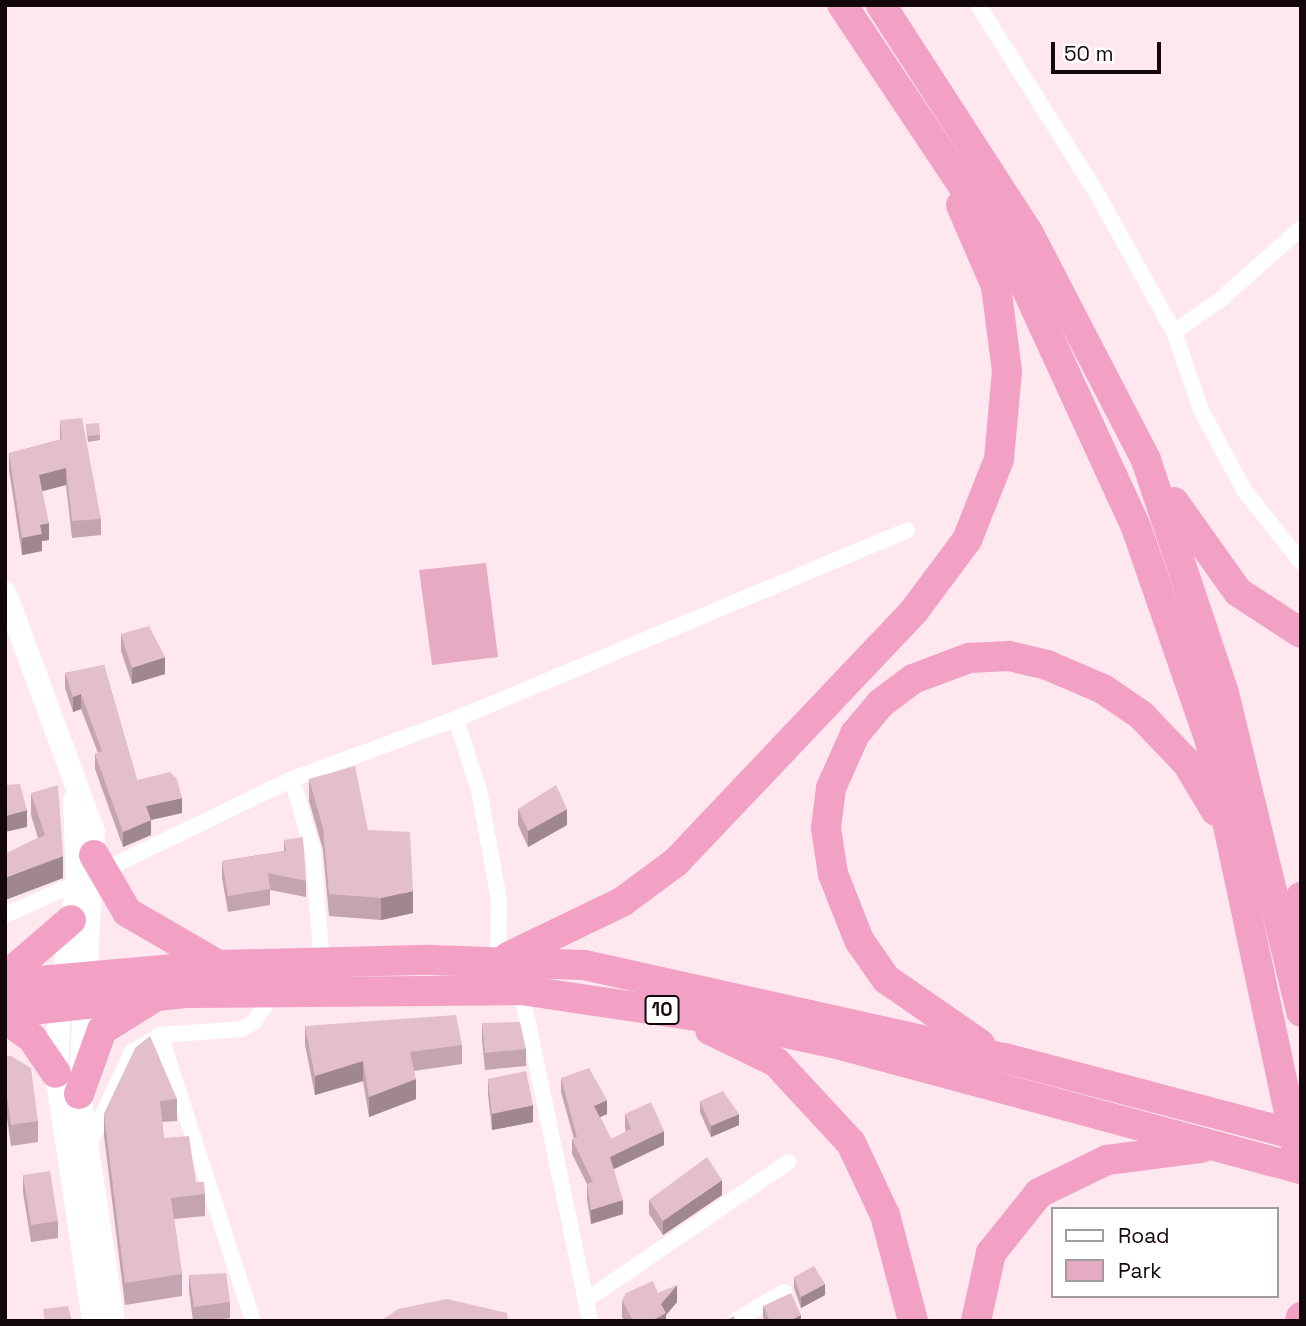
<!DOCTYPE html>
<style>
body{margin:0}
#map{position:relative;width:1306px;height:1326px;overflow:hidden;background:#fee7ef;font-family:"Space Grotesk",sans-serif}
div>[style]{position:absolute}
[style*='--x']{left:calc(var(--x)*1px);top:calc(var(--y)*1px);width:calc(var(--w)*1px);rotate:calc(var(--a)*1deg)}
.green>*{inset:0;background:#e6abc3}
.street>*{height:16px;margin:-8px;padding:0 8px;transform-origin:8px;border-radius:8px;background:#fff}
.secondary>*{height:23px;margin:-11.5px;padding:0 11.5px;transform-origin:11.5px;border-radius:11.5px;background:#fff}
.highway>*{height:30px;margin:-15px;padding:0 15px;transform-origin:15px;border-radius:15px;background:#f2a0c3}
.wall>*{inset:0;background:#c3a4b0}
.shaded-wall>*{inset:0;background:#9f8690}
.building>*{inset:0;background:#e3bfcd}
span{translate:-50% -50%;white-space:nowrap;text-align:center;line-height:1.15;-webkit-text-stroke:5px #fff;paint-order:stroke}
.shield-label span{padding:2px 5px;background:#fff;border:2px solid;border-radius:5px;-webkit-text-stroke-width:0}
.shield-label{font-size:19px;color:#13070c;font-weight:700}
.frame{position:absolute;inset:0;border:7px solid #13070c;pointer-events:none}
.legend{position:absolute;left:1051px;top:1207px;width:228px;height:91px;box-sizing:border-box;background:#fff;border:2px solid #a19c9e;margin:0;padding:9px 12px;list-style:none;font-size:21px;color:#13070c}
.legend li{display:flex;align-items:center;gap:14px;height:35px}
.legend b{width:35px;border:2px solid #a19c9e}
.scale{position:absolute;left:1051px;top:42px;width:110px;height:32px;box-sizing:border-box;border:4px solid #13070c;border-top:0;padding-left:9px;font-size:21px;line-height:24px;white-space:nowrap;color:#13070c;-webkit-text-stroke:5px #fff;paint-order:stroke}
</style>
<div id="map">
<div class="green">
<i style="clip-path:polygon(486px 563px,498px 657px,432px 665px,419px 570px)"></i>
</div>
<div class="street">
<i style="--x:978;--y:5;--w:219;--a:57.7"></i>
<i style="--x:1095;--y:190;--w:162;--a:60.9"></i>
<i style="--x:1174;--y:332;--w:83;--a:70.9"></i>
<i style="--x:1201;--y:410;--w:91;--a:61.7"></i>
<i style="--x:1244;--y:490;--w:92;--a:51.6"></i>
<i style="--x:1174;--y:332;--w:56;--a:-34.8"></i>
<i style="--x:1220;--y:300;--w:108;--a:-41.6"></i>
<i style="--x:456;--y:719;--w:75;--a:72.1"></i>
<i style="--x:479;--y:790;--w:112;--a:79.7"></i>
<i style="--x:499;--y:900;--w:61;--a:90.9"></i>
<i style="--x:292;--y:779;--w:75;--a:73.7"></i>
<i style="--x:313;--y:851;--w:112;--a:85.4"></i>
<i style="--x:104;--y:870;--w:209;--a:-25.8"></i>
<i style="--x:292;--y:779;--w:175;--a:-20.1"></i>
<i style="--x:456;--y:719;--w:489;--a:-22.7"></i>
<i style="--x:5;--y:915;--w:79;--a:-24"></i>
<i style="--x:521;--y:990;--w:338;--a:78.2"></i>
<i style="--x:160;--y:1035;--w:301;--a:72"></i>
<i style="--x:88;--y:1146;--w:104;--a:-64.9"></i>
<i style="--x:132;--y:1052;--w:33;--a:-31"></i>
<i style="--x:160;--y:1035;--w:82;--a:-4.2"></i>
<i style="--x:242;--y:1029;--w:14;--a:-30"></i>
<i style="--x:254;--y:1022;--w:37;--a:-57"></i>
<i style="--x:586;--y:1300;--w:245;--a:-34.3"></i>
<i style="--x:735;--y:1321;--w:57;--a:-30.6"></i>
</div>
<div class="secondary">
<i style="--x:5;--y:593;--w:254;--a:69.7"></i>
<i style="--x:93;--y:831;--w:263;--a:93"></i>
<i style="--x:79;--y:1094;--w:230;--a:81.5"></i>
<i style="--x:74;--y:800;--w:83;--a:87.9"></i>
<i style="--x:77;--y:883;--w:122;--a:98.5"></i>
<i style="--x:59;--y:1004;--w:69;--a:92.5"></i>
<i style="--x:56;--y:1073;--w:251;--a:81.5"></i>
</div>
<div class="highway">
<i style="--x:881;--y:5;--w:273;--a:57.1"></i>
<i style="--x:1029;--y:234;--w:254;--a:62.6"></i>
<i style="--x:1146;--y:460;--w:246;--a:71.5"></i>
<i style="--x:1224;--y:693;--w:328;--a:76.4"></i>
<i style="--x:1174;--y:502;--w:110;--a:54.6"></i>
<i style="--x:1238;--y:592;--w:75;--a:33.1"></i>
<i style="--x:94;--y:855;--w:66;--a:59.9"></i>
<i style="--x:127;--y:912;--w:102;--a:30.1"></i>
<i style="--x:1292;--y:948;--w:52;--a:-80"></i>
<i style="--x:508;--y:957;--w:127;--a:-25.8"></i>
<i style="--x:622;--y:902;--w:67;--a:-36.5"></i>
<i style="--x:676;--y:862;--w:346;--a:-46.5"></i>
<i style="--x:914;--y:611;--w:89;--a:-53.3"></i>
<i style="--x:967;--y:540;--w:87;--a:-68.4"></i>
<i style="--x:999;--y:459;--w:88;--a:-84.8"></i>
<i style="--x:1007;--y:371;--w:86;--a:-97.4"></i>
<i style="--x:996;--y:286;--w:88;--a:-113.4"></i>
<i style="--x:5;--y:977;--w:87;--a:-40.8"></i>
<i style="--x:5;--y:984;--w:215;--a:-5.1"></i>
<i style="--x:219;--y:965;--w:211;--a:-1.4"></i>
<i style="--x:430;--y:960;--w:154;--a:1.9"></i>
<i style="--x:584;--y:965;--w:431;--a:12.5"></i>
<i style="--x:1005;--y:1058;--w:306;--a:14.8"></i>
<i style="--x:5;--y:1013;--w:181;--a:-6.3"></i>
<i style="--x:185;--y:993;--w:336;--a:-0.5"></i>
<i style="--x:521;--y:990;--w:206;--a:8.4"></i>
<i style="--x:725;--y:1020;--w:115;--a:12.1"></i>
<i style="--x:837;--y:1044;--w:481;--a:15.1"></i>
<i style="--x:1301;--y:1169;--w:438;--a:-102"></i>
<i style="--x:1210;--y:741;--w:226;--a:-109.1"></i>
<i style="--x:1136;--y:527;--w:289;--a:-114.7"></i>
<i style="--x:1015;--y:264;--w:311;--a:-123.7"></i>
<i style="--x:5;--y:1019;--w:33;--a:35"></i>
<i style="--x:32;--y:1038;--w:42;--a:55.6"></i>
<i style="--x:710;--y:1030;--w:73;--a:25.9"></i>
<i style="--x:776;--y:1062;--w:110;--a:47.2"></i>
<i style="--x:851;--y:1143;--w:80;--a:64.7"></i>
<i style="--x:885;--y:1215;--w:110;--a:75.2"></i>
<i style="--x:980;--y:1044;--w:114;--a:-145.3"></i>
<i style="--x:886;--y:979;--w:47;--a:-124.7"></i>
<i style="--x:859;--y:940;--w:71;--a:-111.5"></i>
<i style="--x:833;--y:874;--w:47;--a:-98.7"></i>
<i style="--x:826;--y:828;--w:40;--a:-82.9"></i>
<i style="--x:831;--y:788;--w:59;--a:-66"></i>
<i style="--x:855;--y:734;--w:40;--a:-50"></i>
<i style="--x:881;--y:703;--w:40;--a:-37"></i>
<i style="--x:913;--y:679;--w:60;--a:-20.6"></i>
<i style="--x:969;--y:658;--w:40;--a:-2.9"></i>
<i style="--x:1009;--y:656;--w:39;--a:13"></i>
<i style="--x:1047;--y:665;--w:61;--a:23.2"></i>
<i style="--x:1103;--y:689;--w:46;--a:34.4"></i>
<i style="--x:1141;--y:715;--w:66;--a:46.2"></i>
<i style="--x:1187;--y:763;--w:56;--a:58.9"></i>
<i style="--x:79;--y:1094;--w:68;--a:-70.2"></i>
<i style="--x:102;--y:1030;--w:57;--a:-32"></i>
<i style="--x:976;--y:1321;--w:70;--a:-77.6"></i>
<i style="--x:991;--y:1253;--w:77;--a:-51.3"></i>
<i style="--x:1039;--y:1193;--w:76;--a:-25.9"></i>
<i style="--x:1107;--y:1160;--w:95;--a:-7.3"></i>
<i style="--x:1300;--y:1321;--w:4;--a:-76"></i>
</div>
<div class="wall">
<i style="clip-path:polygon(60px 420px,101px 519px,101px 535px,72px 538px,66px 485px,42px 491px,49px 540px,42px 541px,42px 551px,22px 555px,9px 470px,9px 453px,60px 440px)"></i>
<i style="clip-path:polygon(86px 424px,100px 435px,100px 440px,88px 442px)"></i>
<i style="clip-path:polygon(121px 634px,165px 674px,132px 684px,121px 651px)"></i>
<i style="clip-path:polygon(104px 665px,137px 780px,182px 813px,151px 820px,151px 835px,123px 847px,95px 769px,95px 754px,98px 753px,81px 709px,73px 712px,65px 688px,65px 673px)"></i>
<i style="clip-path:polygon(309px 779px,368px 830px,413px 913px,381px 920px,329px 916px,323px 850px,309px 801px)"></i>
<i style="clip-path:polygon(31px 793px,63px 878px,5px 900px,5px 854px,38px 838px,31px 815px)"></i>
<i style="clip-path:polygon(518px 809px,567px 825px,528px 847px,518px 825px)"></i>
<i style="clip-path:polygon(284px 840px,306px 881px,306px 897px,270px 890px,270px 905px,228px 912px,222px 878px,222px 861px,284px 851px)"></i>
<i style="clip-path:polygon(482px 1023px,526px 1049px,526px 1066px,485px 1070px,482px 1040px)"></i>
<i style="clip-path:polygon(305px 1026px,462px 1045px,462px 1064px,414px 1071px,416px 1099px,369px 1117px,363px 1081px,315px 1095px,305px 1045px)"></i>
<i style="clip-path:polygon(136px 1047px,177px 1099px,177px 1121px,162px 1122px,164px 1138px,205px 1194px,205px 1216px,174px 1219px,182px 1274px,182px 1296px,125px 1305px,104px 1136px,104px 1114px)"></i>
<i style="clip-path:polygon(5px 1056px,38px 1121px,38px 1142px,11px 1146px,5px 1103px)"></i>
<i style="clip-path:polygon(561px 1078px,607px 1114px,600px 1117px,611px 1139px,626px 1132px,625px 1128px,625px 1114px,664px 1145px,613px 1169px,623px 1214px,591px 1224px,587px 1199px,587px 1184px,572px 1154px,572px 1139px,574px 1139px,561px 1092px)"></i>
<i style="clip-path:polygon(488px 1079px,533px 1122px,492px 1130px,488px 1095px)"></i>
<i style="clip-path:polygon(700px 1101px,739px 1125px,711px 1137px,700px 1112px)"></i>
<i style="clip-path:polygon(23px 1175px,58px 1221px,58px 1238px,31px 1242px,23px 1192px)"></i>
<i style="clip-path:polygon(722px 1195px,663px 1235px,649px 1214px,649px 1200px)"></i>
<i style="clip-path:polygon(189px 1275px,230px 1302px,230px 1318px,212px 1321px,193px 1321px,189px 1291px)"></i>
<i style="clip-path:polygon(794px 1277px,825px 1295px,801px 1308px,794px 1288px)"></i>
<i style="clip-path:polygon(658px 1293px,677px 1302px,666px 1315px,666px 1321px,625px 1321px,622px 1317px,622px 1300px)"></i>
<i style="clip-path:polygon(763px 1306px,801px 1321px,765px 1321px,763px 1317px)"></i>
</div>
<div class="shaded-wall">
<i style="clip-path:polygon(66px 468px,66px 485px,39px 492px,39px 475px)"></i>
<i style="clip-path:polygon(49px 523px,49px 540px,42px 541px,42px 551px,22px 555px,22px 538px,40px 525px)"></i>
<i style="clip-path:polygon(165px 657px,165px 674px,132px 684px,132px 668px)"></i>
<i style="clip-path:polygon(81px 694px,81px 709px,73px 712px,73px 697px)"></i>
<i style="clip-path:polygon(182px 798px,182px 813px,146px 821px,146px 806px)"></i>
<i style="clip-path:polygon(567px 809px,567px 825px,528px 847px,528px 831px)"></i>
<i style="clip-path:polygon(27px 810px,27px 827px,5px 832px,5px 816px)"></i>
<i style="clip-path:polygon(151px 820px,151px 835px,123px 847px,123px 832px)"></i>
<i style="clip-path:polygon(63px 856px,63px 878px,5px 900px,5px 878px)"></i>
<i style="clip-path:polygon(413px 891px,413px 913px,381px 920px,381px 898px)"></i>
<i style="clip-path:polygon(363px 1061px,363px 1081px,315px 1095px,315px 1076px)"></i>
<i style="clip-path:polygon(416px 1079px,416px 1099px,369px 1117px,369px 1097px)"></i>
<i style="clip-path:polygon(607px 1100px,607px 1114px,594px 1120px,594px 1106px)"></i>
<i style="clip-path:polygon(533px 1105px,533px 1122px,492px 1130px,492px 1114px)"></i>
<i style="clip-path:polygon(739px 1114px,739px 1125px,711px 1137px,711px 1126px)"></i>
<i style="clip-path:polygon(664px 1131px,664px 1145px,610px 1171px,610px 1157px)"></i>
<i style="clip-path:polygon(722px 1180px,722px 1195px,663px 1235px,663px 1221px)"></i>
<i style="clip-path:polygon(623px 1200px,623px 1214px,591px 1224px,591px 1210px)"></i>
<i style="clip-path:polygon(825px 1284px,825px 1295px,801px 1308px,801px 1297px)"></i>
<i style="clip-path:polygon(677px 1285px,677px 1302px,666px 1315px,666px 1321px,652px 1321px,661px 1304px)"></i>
<i style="clip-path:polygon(801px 1315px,801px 1321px,789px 1321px)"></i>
</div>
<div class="building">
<i style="clip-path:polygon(82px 418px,101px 519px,72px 521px,66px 468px,39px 475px,49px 523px,40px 525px,42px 534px,22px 538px,9px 453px,62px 439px,60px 420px)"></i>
<i style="clip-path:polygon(99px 423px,100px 435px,88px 436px,86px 424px)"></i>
<i style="clip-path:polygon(149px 626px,165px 657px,132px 668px,121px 634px)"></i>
<i style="clip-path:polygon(104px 665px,137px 780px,170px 772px,177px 779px,182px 798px,146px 806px,151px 820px,123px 832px,95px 754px,102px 751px,81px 694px,73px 697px,65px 673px)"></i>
<i style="clip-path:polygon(355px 766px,368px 830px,410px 832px,413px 891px,381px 898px,329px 894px,323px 828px,309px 779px)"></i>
<i style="clip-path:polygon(20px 784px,27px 810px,5px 816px,5px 785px)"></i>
<i style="clip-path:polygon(58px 785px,63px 856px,5px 878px,5px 854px,45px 835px,31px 793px)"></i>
<i style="clip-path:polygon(556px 785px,567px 809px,528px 831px,518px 809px)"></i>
<i style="clip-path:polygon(303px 837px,306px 881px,268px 873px,270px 889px,228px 896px,222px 861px,286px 851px,284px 840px)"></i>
<i style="clip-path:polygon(456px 1015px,462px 1045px,410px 1052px,416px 1079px,369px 1097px,363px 1061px,315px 1076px,305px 1026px)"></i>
<i style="clip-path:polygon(520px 1022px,526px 1049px,485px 1053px,482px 1023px)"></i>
<i style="clip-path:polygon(150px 1036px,177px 1099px,160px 1101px,164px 1138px,189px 1136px,196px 1182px,204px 1182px,205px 1194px,171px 1198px,182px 1274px,125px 1283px,104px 1114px,136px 1047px)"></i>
<i style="clip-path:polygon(5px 1056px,11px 1056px,31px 1068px,38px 1121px,11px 1125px,5px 1083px)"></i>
<i style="clip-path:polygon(589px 1068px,607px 1100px,594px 1106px,611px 1139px,631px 1129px,625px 1114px,651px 1102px,664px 1131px,610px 1157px,623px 1200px,591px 1210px,587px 1184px,593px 1182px,572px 1139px,577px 1137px,561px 1078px)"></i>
<i style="clip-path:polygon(526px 1071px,533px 1105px,492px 1114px,488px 1079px)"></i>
<i style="clip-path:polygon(723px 1091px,739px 1114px,711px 1126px,700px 1101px)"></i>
<i style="clip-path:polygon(707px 1157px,722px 1180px,663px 1221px,649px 1200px)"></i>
<i style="clip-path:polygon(50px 1171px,58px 1221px,31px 1225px,23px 1175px)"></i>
<i style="clip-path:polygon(814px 1266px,825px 1284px,801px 1297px,794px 1277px)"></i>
<i style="clip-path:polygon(226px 1273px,230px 1302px,194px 1307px,189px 1275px)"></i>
<i style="clip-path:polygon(653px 1281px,658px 1293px,677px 1285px,661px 1304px,666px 1313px,652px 1321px,633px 1321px,622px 1300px,626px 1293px)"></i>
<i style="clip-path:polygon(791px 1293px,801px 1315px,789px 1321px,770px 1321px,763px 1306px)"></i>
<i style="clip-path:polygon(447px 1299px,507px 1313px,508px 1321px,381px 1321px,398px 1309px)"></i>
<i style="clip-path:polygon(68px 1306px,72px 1321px,45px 1321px,43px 1309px)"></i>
<i style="clip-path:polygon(734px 1316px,736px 1321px,724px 1321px)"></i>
</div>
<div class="shield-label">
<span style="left:662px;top:1010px">10</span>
</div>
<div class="frame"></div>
<ul class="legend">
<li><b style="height:9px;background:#fff"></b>Road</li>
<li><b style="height:19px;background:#e6abc3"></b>Park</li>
</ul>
<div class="scale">50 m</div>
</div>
